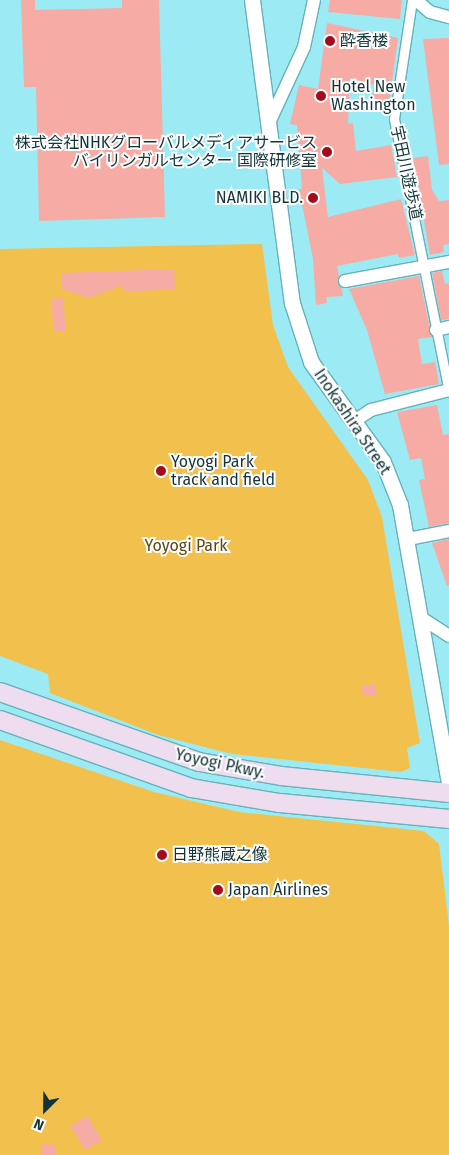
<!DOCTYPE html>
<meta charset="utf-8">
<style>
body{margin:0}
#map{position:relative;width:449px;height:1155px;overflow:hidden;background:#9cebf4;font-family:"Fira Sans","Noto Sans JP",sans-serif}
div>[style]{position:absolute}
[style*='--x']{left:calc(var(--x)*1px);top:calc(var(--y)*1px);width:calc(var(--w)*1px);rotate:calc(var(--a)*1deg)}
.green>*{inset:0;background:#f2c04c}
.building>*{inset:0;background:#f6aba4}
.roads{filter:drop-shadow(1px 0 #64b2bb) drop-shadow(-1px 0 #64b2bb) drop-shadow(0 1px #64b2bb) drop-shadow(0 -1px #64b2bb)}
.pedestrian>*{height:9px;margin:-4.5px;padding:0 4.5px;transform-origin:4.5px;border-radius:4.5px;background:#fff}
.minor>*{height:12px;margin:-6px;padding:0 6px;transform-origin:6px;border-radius:6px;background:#fff}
.tertiary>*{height:15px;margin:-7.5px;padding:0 7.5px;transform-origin:7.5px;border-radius:7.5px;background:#fff}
.secondary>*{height:18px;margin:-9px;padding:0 9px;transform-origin:9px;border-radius:9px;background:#eedcef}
.dots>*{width:14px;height:14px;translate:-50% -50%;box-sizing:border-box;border:2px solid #fdfdfd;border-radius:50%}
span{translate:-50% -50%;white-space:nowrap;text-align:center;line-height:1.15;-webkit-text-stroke:4px #fdfdfd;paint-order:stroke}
.poi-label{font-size:16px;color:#133538}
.left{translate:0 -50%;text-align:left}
.right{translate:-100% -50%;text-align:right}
.street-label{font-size:16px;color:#133538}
.park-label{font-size:16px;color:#5c4715}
.north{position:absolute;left:20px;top:1085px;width:50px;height:50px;-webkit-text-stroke:4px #fdfdfd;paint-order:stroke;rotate:203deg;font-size:14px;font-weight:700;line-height:20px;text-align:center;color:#133538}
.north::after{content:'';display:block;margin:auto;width:18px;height:22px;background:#133538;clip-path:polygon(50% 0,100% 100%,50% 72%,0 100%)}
</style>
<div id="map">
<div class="green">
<i style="clip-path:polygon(262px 244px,273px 325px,288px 367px,368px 480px,382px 517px,420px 743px,407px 748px,410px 768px,401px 772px,232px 754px,158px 735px,50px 693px,48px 674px,0 656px,0 249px)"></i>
<i style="clip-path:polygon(0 740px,154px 792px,239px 812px,424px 831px,439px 844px,449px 925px,449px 1155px,0 1155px)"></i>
</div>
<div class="building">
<i style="clip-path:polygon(21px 0,35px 0,35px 10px,122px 8px,122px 0,159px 0,165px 217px,39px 221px,36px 87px,24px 87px)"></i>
<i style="clip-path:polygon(330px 0,402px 0,400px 19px,328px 12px)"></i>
<i style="clip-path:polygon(327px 23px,398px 38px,388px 111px,376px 110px,379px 100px,372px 98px,374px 85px,350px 78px,348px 124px,353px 123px,356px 151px,391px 145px,397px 177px,340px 184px,322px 168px,328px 217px,401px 199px,415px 255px,399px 258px,398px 254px,337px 266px,343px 296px,326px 297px,327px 303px,316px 305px,313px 259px,299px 189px,302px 189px,297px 125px,290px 124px,299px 85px,318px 89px)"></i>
<i style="clip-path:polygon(449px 38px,449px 164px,439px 165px,423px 39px)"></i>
<i style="clip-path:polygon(428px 156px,432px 190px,439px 201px,449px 200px,449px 244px,443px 245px,444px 252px,430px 255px,413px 158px)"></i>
<i style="clip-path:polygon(174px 269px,175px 289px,124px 292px,123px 285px,89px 298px,62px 289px,61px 273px)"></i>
<i style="clip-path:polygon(442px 271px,445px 284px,449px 283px,449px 319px,441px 320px,432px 273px)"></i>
<i style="clip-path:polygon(419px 276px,432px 337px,418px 339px,422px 364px,435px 362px,439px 384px,385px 394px,367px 330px,349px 289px)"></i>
<i style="clip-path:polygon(63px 298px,66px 332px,54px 332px,51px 299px)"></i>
<i style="clip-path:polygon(437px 405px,443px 435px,449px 434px,449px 523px,429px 527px,419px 480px,425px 479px,421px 458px,410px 460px,397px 412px)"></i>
<i style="clip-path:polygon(449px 539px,449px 586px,447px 586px,432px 543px)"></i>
<i style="clip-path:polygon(375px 684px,377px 695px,363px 696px,362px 686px)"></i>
<i style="clip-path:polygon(87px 1116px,102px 1140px,85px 1150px,70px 1126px)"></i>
<i style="clip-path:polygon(42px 1144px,55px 1145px,55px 1155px,42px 1155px)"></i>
</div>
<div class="roads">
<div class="pedestrian">
<i style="--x:412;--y:0;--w:120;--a:98.6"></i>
<i style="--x:394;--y:119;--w:278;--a:78.6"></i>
</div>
<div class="minor">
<i style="--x:416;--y:0;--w:18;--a:41"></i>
<i style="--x:430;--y:12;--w:20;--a:15"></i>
<i style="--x:268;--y:125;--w:86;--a:-65.2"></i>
<i style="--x:304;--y:47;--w:48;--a:-78"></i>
<i style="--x:345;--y:281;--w:106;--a:-10.4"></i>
<i style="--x:436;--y:330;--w:13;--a:-13"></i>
<i style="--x:353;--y:422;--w:22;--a:-34"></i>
<i style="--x:371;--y:410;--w:81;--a:-14.4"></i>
<i style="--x:408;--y:539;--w:42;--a:-11"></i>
<i style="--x:423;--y:619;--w:31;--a:33"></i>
</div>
<div class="tertiary">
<i style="--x:252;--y:0;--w:306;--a:82.5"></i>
<i style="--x:292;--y:303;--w:62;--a:72.1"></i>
<i style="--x:311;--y:362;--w:123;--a:54.2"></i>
<i style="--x:383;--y:462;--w:46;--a:68.4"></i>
<i style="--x:400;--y:505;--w:282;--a:80"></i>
</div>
<div class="secondary">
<i style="--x:0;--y:692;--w:211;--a:19.4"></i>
<i style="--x:199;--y:762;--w:83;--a:9.7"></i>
<i style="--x:281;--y:776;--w:169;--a:5.8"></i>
<i style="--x:0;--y:720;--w:203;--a:19.6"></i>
<i style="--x:191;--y:788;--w:90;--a:9.6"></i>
<i style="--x:280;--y:803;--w:170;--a:5.4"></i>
</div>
</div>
<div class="dots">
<i style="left:330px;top:41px;background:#a40b1b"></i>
<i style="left:321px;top:96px;background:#a40b1b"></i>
<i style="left:327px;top:152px;background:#a40b1b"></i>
<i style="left:313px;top:198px;background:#a40b1b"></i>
<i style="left:161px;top:471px;background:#a40b1b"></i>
<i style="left:162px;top:855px;background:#a40b1b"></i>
<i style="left:218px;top:890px;background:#a40b1b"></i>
</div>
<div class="poi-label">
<span class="left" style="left:340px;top:41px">酔香楼</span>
<span class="left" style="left:331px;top:96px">Hotel New<br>Washington</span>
<span class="right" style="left:317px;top:152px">株式会社NHKグローバルメディアサービス<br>バイリンガルセンター 国際研修室</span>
<span class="right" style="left:303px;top:198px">NAMIKI BLD.</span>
<span class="left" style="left:171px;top:471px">Yoyogi Park<br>track and field</span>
<span class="left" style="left:172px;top:855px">日野熊蔵之像</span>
<span class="left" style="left:228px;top:890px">Japan Airlines</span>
</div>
<div class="street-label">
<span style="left:406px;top:173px;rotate:78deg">宇田川遊歩道</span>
<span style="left:352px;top:422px;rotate:56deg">Inokashira Street</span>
<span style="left:220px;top:764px;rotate:12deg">Yoyogi Pkwy.</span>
</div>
<div class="park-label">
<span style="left:186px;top:546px">Yoyogi Park</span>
</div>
<div class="north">N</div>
</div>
